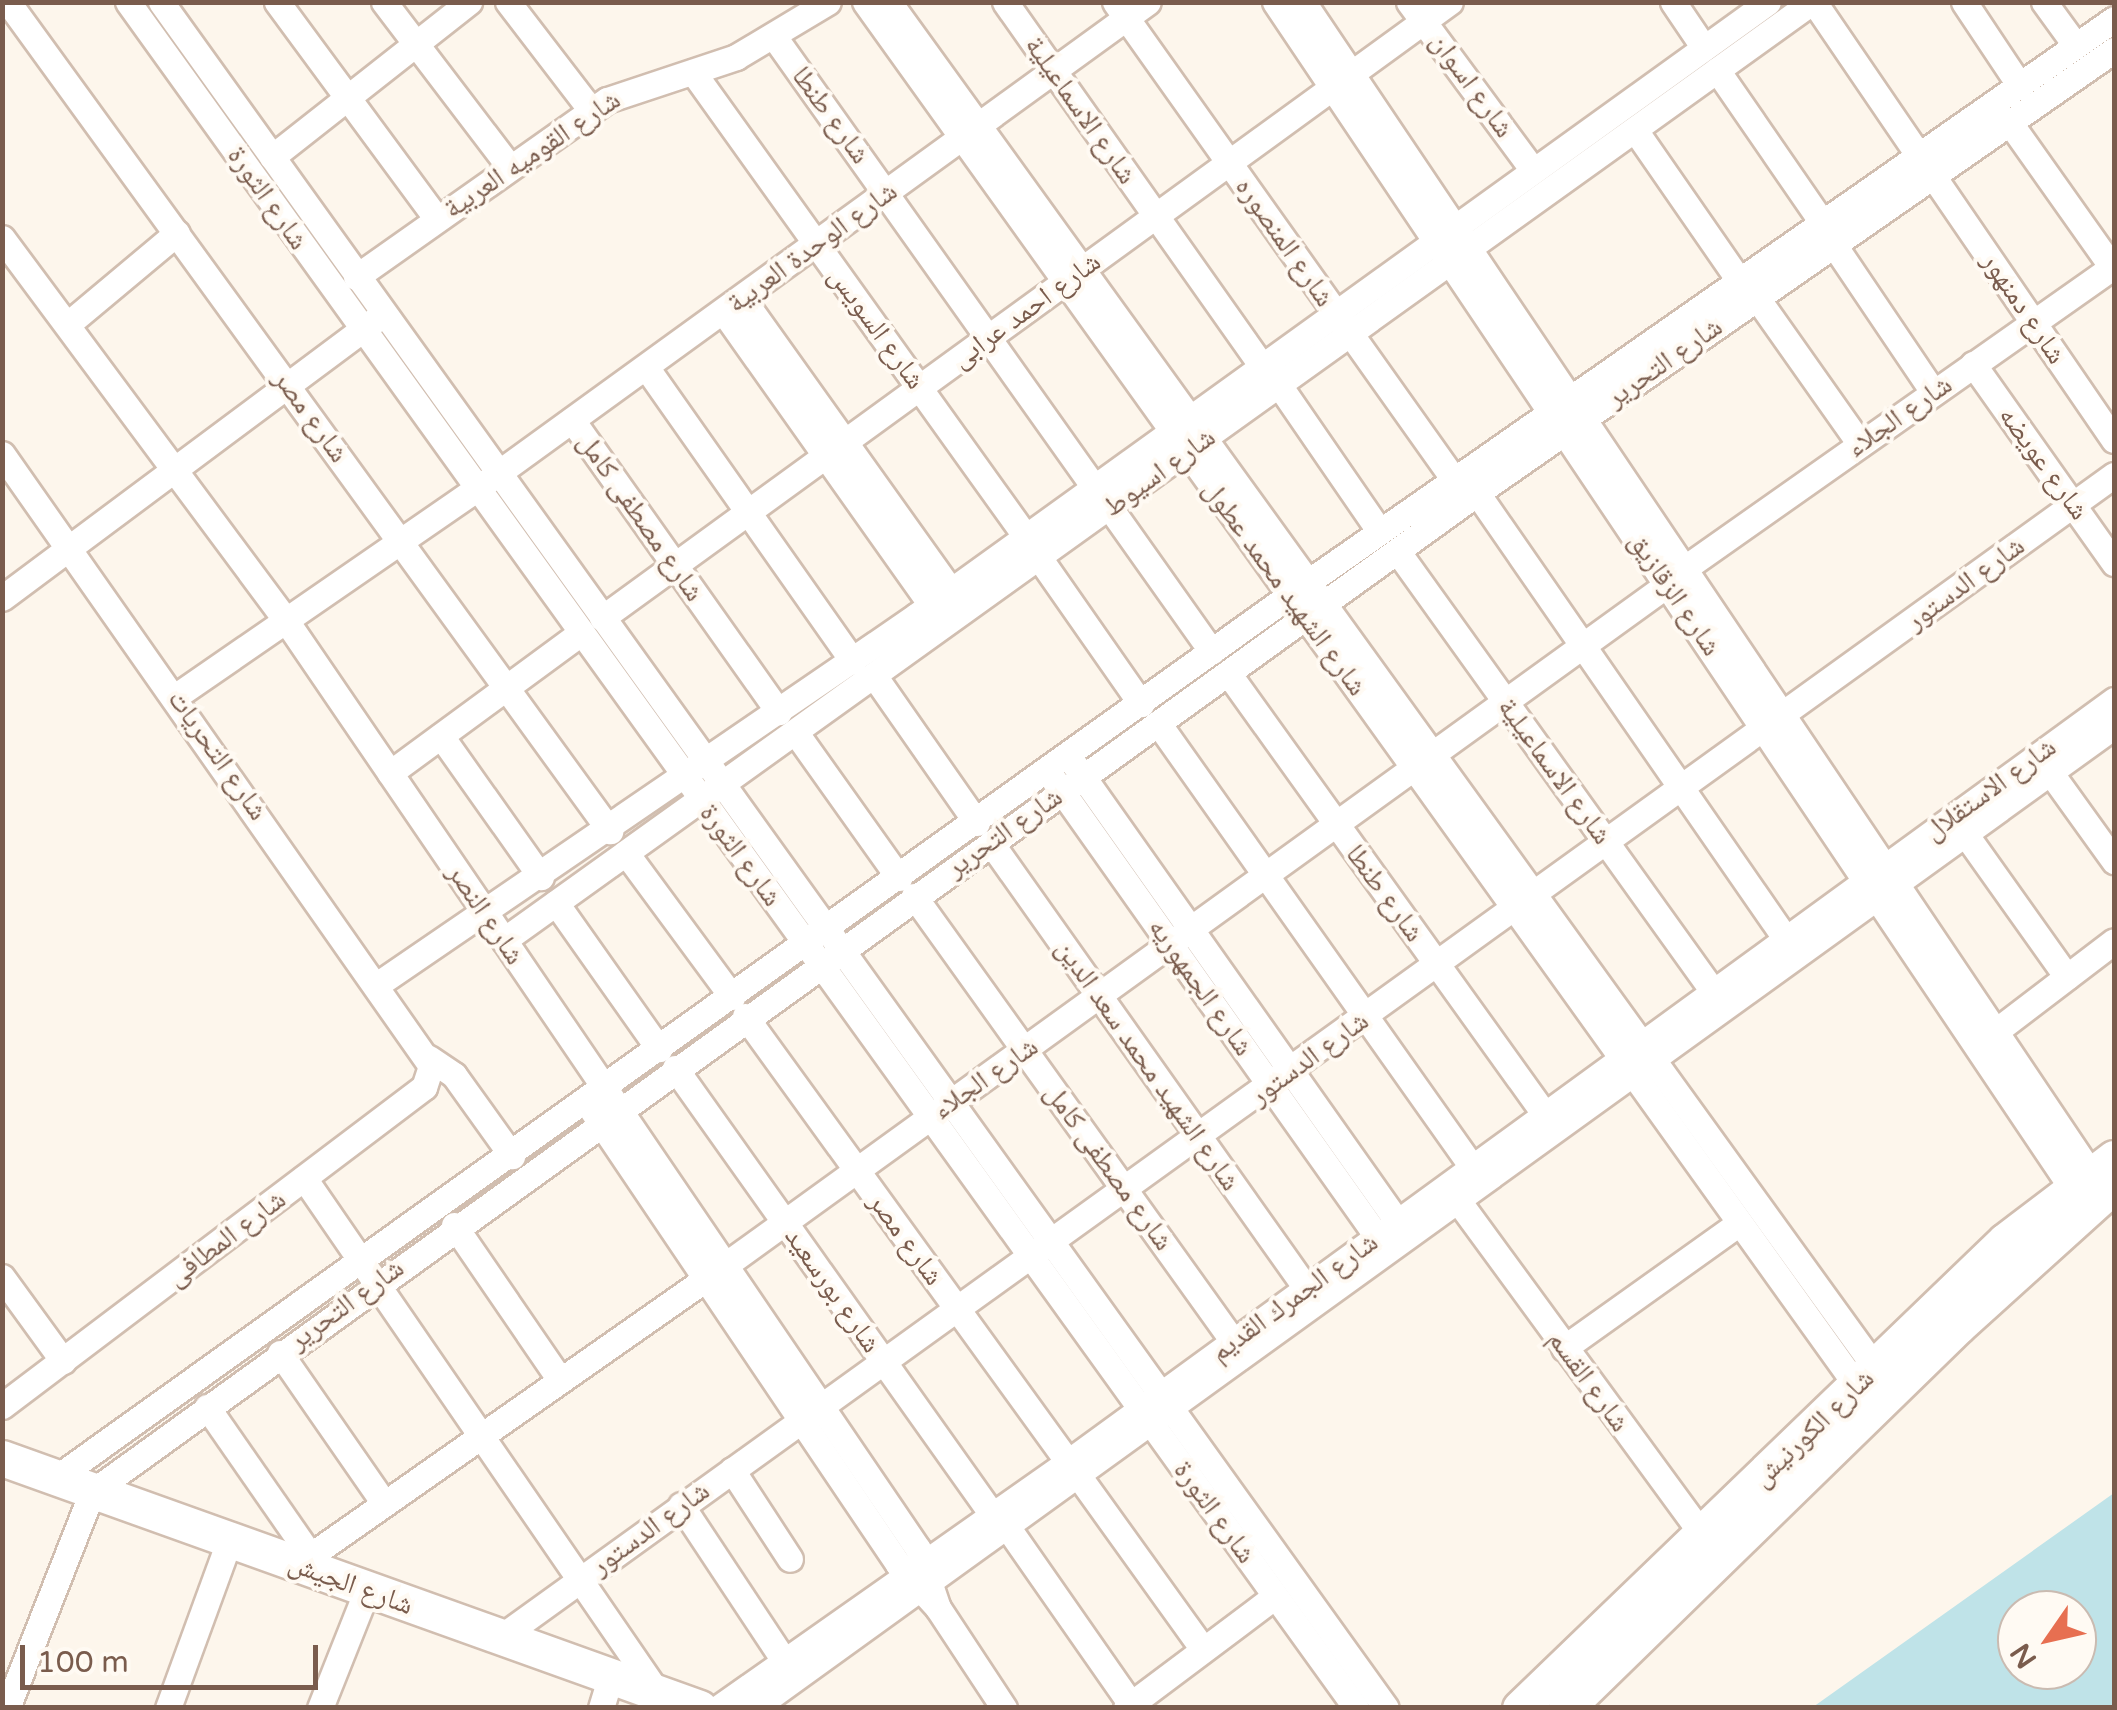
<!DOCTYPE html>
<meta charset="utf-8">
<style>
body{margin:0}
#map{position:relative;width:2117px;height:1710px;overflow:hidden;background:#fdf6ec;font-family:"Varela Round","Noto Naskh Arabic",sans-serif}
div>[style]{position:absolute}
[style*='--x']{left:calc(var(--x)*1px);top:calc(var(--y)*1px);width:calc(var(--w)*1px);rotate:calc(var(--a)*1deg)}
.water>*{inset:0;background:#bfe3e8}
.roads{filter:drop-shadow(2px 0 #d1beb0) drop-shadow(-2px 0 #d1beb0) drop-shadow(0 2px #d1beb0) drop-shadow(0 -2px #d1beb0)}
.minor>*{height:25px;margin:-12.5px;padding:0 12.5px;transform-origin:12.5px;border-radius:12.5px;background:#fff}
.secondary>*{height:35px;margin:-17.5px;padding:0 17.5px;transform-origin:17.5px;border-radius:17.5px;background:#fff}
span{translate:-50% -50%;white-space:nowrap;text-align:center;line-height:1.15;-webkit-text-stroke:8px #fffaf3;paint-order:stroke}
.street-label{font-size:28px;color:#7a5c4d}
.frame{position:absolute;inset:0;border:5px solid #7a5c4d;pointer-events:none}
.north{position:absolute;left:1997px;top:1590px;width:100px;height:100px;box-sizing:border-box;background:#fffaf3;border:2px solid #cabbb1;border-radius:50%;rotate:236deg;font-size:28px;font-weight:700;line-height:40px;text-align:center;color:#7a5c4d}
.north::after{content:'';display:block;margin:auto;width:35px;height:45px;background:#e76f51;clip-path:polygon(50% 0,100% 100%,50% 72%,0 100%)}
.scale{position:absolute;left:20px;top:1645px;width:298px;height:45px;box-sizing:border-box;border:5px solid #7a5c4d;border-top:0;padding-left:12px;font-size:30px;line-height:35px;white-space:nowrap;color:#7a5c4d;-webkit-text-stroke:8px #fffaf3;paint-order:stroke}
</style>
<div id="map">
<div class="water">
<i style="clip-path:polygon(evenodd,2114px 1493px,2114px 1707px,1813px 1707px,2114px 1493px,2017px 1610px,2077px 1610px,2077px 1670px,2017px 1670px,2017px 1610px)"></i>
</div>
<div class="roads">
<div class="minor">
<i style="--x:8;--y:2;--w:1025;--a:54.01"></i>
<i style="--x:128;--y:2;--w:2102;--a:54.25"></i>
<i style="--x:161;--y:2;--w:2100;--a:54.32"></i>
<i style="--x:277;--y:2;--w:268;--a:53.6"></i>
<i style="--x:384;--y:2;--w:205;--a:52.7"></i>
<i style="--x:508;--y:2;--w:136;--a:52.5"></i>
<i style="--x:865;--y:2;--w:1703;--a:54.37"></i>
<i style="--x:889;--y:2;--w:1684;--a:54.16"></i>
<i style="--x:1005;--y:2;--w:444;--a:54.8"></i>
<i style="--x:1115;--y:2;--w:587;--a:54.63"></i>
<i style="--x:1275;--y:2;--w:1428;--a:56.11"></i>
<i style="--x:1303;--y:2;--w:1412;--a:56.08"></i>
<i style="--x:1409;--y:2;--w:209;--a:53.6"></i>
<i style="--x:1673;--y:2;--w:55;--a:56"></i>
<i style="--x:1814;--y:2;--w:186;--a:55.7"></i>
<i style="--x:1964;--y:2;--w:101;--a:56.3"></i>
<i style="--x:2044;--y:2;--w:54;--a:54"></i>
<i style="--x:775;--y:38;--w:551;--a:54.61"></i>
<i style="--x:1717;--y:70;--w:185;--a:55.4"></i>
<i style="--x:693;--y:72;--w:572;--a:54.39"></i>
<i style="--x:2010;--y:123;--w:180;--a:54.7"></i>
<i style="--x:1635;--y:130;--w:181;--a:55.3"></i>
<i style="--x:272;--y:157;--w:251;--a:-38.2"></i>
<i style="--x:1933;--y:176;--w:320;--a:55.6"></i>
<i style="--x:2;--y:238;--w:478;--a:53.4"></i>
<i style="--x:287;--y:622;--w:385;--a:55.7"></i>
<i style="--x:504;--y:940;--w:736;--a:55.79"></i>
<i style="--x:918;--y:1549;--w:62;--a:71.3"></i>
<i style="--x:1834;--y:245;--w:177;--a:56"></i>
<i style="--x:356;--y:277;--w:307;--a:-35.2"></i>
<i style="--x:607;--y:100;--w:136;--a:-18.4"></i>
<i style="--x:736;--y:57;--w:107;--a:-30.9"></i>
<i style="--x:742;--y:298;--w:376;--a:54.5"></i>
<i style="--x:1757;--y:298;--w:179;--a:54.8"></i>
<i style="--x:723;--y:311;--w:375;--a:54.7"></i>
<i style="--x:68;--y:324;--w:142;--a:-39.9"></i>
<i style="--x:1973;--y:364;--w:244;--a:54.7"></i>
<i style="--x:646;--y:367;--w:360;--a:54.9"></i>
<i style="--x:1279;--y:385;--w:178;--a:55.5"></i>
<i style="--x:572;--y:420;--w:358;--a:54.7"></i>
<i style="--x:2;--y:454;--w:747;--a:54.97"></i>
<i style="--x:431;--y:1066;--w:22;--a:108"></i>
<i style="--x:424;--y:1087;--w:529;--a:142.91"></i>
<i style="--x:1477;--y:493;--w:538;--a:55.3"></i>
<i style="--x:1110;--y:508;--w:176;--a:54.7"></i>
<i style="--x:1398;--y:552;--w:539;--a:54.36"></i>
<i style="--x:1040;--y:559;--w:177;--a:55.1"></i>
<i style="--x:1685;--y:568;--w:525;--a:-35.14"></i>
<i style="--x:2;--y:598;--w:465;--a:-36.7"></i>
<i style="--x:602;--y:618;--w:1048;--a:-36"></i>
<i style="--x:1228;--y:673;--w:540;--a:54.34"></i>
<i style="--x:875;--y:677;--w:178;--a:55.1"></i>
<i style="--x:176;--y:696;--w:363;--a:-34.6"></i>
<i style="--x:475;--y:490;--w:831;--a:-35.95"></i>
<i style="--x:1158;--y:723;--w:544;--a:54.73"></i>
<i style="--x:796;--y:733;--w:178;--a:54.6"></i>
<i style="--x:441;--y:736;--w:173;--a:54.7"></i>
<i style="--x:1074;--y:764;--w:575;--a:54.76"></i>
<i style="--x:2050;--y:772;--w:110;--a:54.3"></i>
<i style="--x:390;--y:773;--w:235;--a:-36.3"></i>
<i style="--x:1054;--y:780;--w:575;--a:54.71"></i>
<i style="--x:1966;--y:835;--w:174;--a:54.6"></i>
<i style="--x:991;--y:843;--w:545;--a:54.71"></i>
<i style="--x:626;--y:853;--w:179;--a:53.6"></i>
<i style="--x:914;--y:896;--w:548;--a:54.37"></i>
<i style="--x:556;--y:903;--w:179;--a:54.8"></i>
<i style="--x:504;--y:940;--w:1610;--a:-35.65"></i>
<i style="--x:378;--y:984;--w:652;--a:-34.37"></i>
<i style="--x:916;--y:616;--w:1050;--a:-35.78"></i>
<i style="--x:745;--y:1016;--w:551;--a:54.09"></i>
<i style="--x:1996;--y:1031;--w:148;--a:-37.3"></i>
<i style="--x:429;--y:1058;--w:30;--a:34"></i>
<i style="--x:454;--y:1075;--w:100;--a:54.4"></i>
<i style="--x:675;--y:1068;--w:546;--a:54.62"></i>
<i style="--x:592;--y:1110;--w:547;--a:56.02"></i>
<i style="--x:898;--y:1564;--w:59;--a:47.7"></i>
<i style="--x:938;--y:1608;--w:120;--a:56.6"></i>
<i style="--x:304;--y:1178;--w:624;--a:55.52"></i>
<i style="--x:1459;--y:1202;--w:426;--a:53.8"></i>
<i style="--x:454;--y:1225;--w:188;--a:55.6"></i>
<i style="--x:2;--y:1277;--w:104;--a:54"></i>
<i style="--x:1564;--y:1348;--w:215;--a:-35.5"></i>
<i style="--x:280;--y:1353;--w:183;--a:55.3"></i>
<i style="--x:207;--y:1407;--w:180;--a:55.2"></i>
<i style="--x:732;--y:1470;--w:106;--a:56.9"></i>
<i style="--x:56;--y:1478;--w:1540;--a:-35.59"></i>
<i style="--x:1308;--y:582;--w:983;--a:-34.93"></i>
<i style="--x:1080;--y:1478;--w:211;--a:54.3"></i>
<i style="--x:681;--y:1505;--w:185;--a:56.5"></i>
<i style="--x:1008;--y:1528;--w:215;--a:55.1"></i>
<i style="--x:297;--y:1565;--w:499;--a:-35"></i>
<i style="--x:706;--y:1279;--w:1187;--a:-35.85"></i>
<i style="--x:501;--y:1637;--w:1988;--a:-35.77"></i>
<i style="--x:7;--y:1708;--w:232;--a:-68.5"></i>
<i style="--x:92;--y:1492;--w:1708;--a:-35.8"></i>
<i style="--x:1477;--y:493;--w:776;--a:-34.82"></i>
<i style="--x:168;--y:1708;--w:178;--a:-69.9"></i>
<i style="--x:320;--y:1708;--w:127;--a:-68.3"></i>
<i style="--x:601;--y:1708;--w:34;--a:-73"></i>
<i style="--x:718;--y:1708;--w:428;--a:-35.1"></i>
<i style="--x:1068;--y:1462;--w:1294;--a:-36.07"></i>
<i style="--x:754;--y:1708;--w:1677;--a:-35.83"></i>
<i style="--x:1126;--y:1708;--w:186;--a:-36.9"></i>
</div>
<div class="secondary">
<i style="--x:2;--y:1458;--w:741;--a:19.71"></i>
<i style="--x:1520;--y:1708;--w:673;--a:-43.92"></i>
<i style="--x:2005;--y:1241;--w:137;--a:-37.3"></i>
<i style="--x:1566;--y:1708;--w:547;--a:-44.26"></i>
<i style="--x:1958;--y:1326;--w:210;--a:-42.1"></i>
</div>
</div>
<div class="street-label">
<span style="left:1472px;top:85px;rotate:54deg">شارع اسوان</span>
<span style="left:1081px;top:110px;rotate:55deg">شارع الاسماعيلية</span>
<span style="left:831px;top:115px;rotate:54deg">شارع طنطا</span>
<span style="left:532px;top:154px;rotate:-34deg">شارع القوميه العربية</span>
<span style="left:268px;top:198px;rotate:55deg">شارع الثورة</span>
<span style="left:1285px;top:242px;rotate:55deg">شارع المنصوره</span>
<span style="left:812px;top:247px;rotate:-36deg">شارع الوحدة العربية</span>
<span style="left:2024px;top:308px;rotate:56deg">شارع دمنهور</span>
<span style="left:1026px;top:310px;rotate:-36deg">شارع احمد عرابى</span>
<span style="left:877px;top:328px;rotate:54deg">شارع السويس</span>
<span style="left:1664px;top:362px;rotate:-35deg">شارع التحرير</span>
<span style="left:311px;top:416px;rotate:54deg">شارع مصر</span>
<span style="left:1899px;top:416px;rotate:-35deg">شارع الجلاء</span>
<span style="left:2044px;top:463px;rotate:54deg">شارع عويضه</span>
<span style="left:1159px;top:472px;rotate:-36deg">شارع اسيوط</span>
<span style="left:641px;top:517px;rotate:55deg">شارع مصطفى كامل</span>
<span style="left:1965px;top:583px;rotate:-36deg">شارع الدستور</span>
<span style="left:1285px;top:588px;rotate:54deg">شارع الشهيد محمد عطول</span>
<span style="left:1675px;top:594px;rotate:56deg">شارع الزقازيق</span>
<span style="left:218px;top:755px;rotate:55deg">شارع التحريات</span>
<span style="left:1555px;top:771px;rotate:54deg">شارع الاسماعيلية</span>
<span style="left:1990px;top:789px;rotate:-36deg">شارع الاستقلال</span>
<span style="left:1004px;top:832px;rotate:-35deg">شارع التحرير</span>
<span style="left:741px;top:855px;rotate:54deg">شارع الثورة</span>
<span style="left:1385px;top:893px;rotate:54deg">شارع طنطا</span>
<span style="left:486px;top:914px;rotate:56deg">شارع النصر</span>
<span style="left:1201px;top:987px;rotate:55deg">شارع الجمهوريه</span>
<span style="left:1309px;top:1058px;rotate:-36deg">شارع الدستور</span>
<span style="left:1148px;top:1065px;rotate:55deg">شارع الشهيد محمد سعد الدين</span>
<span style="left:985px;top:1078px;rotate:-35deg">شارع الجلاء</span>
<span style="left:1109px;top:1167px;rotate:54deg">شارع مصطفى كامل</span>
<span style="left:226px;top:1238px;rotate:-37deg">شارع المطافى</span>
<span style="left:906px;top:1239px;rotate:54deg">شارع مصر</span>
<span style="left:833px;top:1290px;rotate:55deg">شارع بورسعيد</span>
<span style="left:1294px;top:1297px;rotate:-36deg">شارع الجمرك القديم</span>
<span style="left:346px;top:1304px;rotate:-36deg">شارع التحرير</span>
<span style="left:1589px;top:1381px;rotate:54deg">شارع القسم</span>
<span style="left:1813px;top:1428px;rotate:-44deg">شارع الكورنيش</span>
<span style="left:1215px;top:1512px;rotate:54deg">شارع الثورة</span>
<span style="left:650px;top:1528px;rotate:-36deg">شارع الدستور</span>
<span style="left:351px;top:1584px;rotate:20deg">شارع الجيش</span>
</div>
<div class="frame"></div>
<div class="north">N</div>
<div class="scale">100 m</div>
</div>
